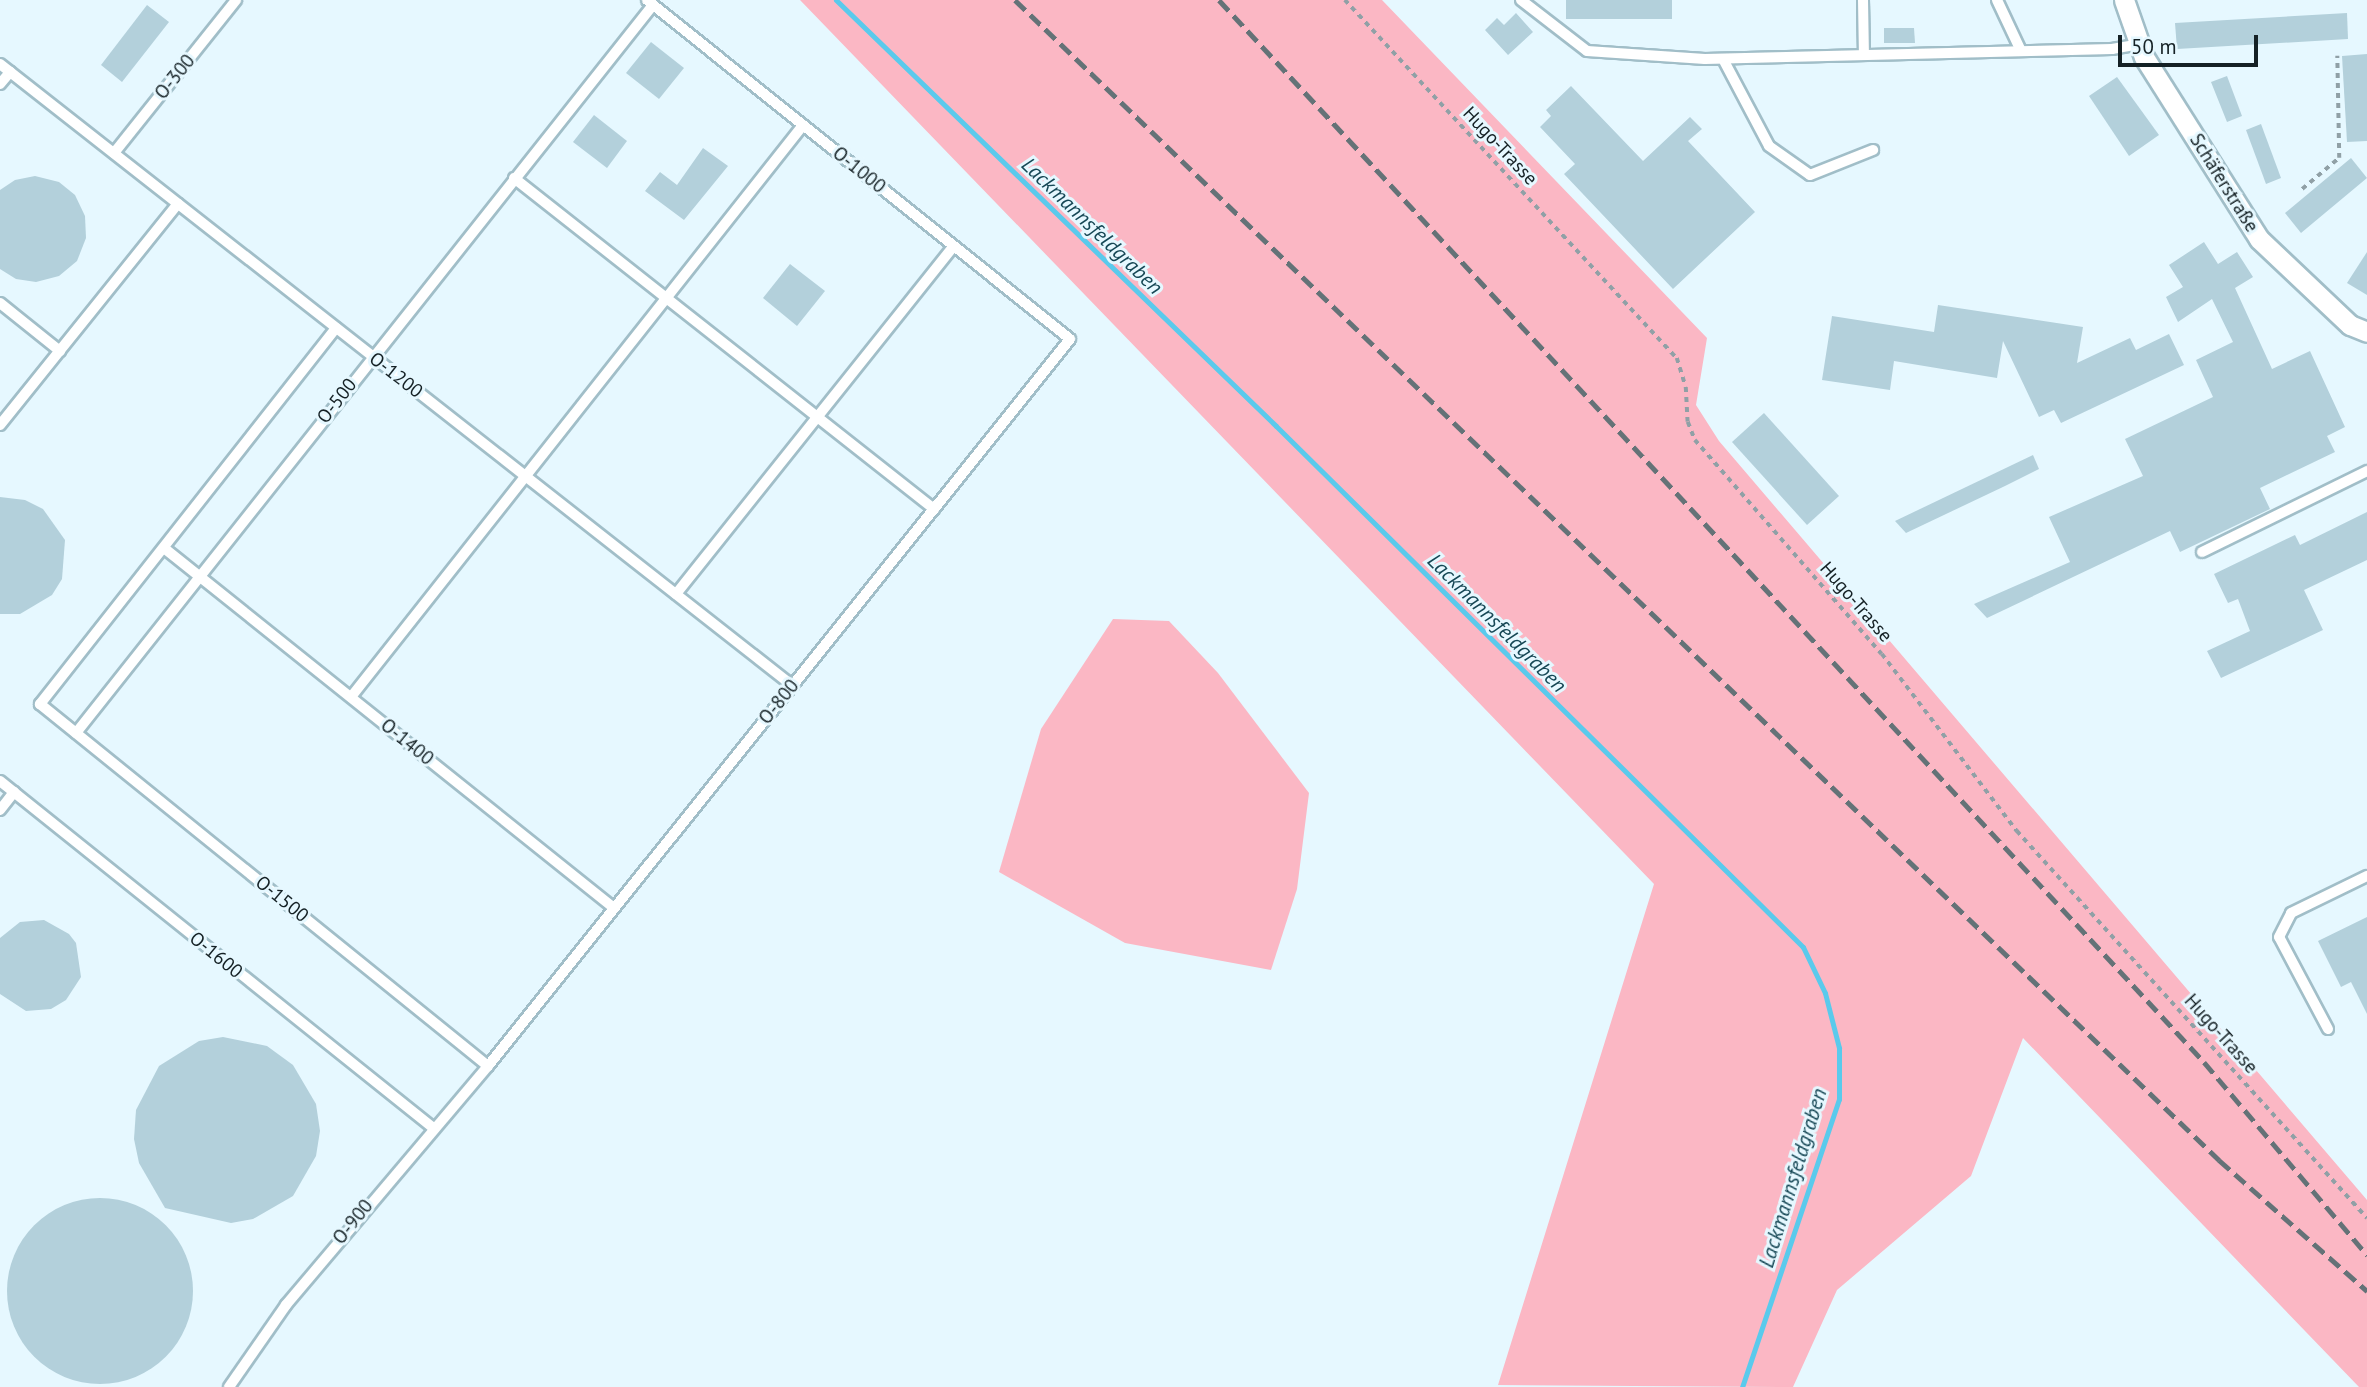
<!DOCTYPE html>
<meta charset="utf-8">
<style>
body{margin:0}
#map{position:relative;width:2367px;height:1387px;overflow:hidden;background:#e6f8ff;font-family:"PT Sans",sans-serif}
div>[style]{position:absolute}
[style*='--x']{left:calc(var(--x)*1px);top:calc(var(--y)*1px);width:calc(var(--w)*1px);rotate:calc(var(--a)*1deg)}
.green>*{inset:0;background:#fbb7c4}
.stream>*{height:5px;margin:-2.5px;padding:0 2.5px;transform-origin:2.5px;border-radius:2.5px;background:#5acaec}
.building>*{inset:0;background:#b3d0db}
.round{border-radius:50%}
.path>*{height:3.5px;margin-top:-1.75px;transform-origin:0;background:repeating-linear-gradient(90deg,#90a0a6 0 5px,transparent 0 10px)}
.roads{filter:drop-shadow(2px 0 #a1bec8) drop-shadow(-2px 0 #a1bec8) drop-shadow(0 2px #a1bec8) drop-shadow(0 -2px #a1bec8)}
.lane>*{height:10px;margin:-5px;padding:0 5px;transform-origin:5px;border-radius:5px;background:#fff}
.street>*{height:19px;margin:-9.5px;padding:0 9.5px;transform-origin:9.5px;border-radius:9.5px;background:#fff}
.rail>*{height:5px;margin-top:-2.5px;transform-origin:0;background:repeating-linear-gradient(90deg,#647277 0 14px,transparent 0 21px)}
span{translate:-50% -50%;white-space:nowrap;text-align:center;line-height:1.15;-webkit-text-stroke:6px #e6f8ff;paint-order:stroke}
.street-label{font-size:19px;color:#152125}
.water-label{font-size:21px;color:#164755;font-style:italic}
.scale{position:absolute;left:2118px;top:35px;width:140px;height:32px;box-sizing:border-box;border:4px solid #152125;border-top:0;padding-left:9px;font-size:21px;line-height:24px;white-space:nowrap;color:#152125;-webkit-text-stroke:5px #e6f8ff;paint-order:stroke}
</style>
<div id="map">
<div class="green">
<i style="clip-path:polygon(800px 0,1382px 0,1707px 338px,1696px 405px,1719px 441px,2367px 1200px,2367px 1387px,2359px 1387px,2023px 1038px,1971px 1176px,1837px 1290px,1793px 1387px,1498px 1385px,1654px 884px)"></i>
<i style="clip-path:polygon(1113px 619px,1169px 621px,1218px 673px,1309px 793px,1297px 889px,1271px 970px,1125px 943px,999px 872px,1041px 729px)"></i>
</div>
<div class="stream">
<i style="--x:836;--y:0;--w:612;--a:44.07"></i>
<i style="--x:1276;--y:426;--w:741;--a:44.67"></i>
<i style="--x:1803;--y:947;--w:51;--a:64.4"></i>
<i style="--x:1825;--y:993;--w:57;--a:75.7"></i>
<i style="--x:1839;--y:1048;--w:51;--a:90"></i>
<i style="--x:1839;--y:1099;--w:304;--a:108.6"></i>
</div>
<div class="building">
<i style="clip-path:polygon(1566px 0,1672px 0,1672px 19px,1566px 19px)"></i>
<i style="clip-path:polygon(147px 5px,169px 22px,122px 82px,101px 65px)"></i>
<i style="clip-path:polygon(1516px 13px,1533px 32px,1508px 55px,1485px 30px,1497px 18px,1504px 25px)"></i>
<i style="clip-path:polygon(2347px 13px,2348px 39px,2177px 49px,2175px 23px)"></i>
<i style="clip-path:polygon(1884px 28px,1914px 28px,1915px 43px,1884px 43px)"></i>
<i style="clip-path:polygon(651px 42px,684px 68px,659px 99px,626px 73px)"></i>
<i style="clip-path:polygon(2367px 54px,2367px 141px,2347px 142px,2342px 56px)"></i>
<i style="clip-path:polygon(2227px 76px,2242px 116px,2227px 122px,2211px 82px)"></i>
<i style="clip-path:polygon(2117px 77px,2159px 135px,2129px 156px,2089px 96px)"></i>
<i style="clip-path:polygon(1571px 86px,1643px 161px,1690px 117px,1702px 129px,1688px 141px,1755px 212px,1673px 289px,1564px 174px,1575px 164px,1540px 127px,1551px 116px,1546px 110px)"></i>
<i style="clip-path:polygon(594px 115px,627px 141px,607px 168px,573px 142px)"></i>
<i style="clip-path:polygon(2261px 124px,2281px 178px,2266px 184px,2246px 130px)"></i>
<i style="clip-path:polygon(703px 148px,728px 166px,684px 220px,645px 191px,660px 172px,677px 185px)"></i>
<i style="clip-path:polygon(2351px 158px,2367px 178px,2301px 233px,2285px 213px)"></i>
<i style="clip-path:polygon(35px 176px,59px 182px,75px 195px,85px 216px,86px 238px,77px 261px,59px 276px,36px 282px,16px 279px,0 269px,0 190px,15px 180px)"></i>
<i style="clip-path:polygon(2204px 242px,2218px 264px,2237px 252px,2253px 277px,2235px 288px,2272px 369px,2310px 351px,2345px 427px,2327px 436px,2335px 452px,2260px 488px,2270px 509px,2180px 552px,2170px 531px,1987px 618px,1974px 604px,2070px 562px,2049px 517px,2143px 476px,2125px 439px,2213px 397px,2196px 360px,2233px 342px,2212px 299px,2178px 322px,2166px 297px,2183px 287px,2169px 265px)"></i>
<i style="clip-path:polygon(2367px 252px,2367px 295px,2347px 283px)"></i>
<i style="clip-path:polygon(790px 264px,825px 291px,797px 326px,763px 298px)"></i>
<i style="clip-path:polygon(1938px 305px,2083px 327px,2077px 363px,2130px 338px,2136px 350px,2169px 334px,2184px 365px,2061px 423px,2054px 410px,2039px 417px,2003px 341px,1997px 378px,1894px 361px,1890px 390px,1822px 380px,1832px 316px,1934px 332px)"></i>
<i style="clip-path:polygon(1764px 413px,1839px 496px,1807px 525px,1732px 442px)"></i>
<i style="clip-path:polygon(2033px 455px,2039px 469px,2005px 486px,1906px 533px,1895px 521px)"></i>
<i style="clip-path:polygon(0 497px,25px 500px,43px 509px,65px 540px,62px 579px,52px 595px,20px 614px,0 614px)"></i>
<i style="clip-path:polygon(2367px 512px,2367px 560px,2304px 590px,2323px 630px,2221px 678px,2207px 651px,2250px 631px,2238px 599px,2228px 603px,2214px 574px,2295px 535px,2300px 545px)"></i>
<i style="clip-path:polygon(2367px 917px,2367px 1014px,2351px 982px,2341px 987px,2318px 941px)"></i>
<i style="clip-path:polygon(44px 920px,69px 934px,76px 943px,81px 977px,66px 1000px,51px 1009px,26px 1011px,0 994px,0 938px,20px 922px)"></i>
<i style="clip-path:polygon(223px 1037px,267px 1046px,293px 1065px,316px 1104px,320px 1131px,316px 1156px,293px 1196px,253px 1219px,231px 1223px,165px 1208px,139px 1163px,134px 1139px,136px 1110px,159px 1066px,199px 1041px)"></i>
<i class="round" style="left:7px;top:1198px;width:186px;height:186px"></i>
</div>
<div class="path">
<i style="--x:1345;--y:0;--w:488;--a:47.2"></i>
<i style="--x:1677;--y:358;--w:30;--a:73"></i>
<i style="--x:1686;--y:387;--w:35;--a:87"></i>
<i style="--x:1688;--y:422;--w:19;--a:69"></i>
<i style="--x:1695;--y:440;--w:284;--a:48.9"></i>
<i style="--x:1882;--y:654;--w:223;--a:52.7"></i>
<i style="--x:2017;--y:831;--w:522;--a:47.87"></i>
<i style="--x:2302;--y:189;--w:48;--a:-40"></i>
<i style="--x:2339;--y:158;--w:102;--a:-91.1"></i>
</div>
<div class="roads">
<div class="lane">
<i style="--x:1521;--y:0;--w:83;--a:37.7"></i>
<i style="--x:1587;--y:51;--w:118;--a:3.9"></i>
<i style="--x:1705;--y:59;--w:407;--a:-1.4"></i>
<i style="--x:2112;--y:49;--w:28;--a:-10"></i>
<i style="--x:1863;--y:0;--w:55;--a:89"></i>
<i style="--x:1997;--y:0;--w:56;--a:64.8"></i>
<i style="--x:1723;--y:59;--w:98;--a:62.1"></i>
<i style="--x:1769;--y:146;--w:50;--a:35.3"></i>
<i style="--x:1810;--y:175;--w:68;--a:-21.6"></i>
<i style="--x:0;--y:64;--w:1008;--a:38.11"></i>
<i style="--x:0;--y:84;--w:16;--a:-50"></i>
<i style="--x:114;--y:153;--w:196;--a:-51.4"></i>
<i style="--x:514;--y:178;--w:535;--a:38.24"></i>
<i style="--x:0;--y:303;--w:77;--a:38.7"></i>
<i style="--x:336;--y:328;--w:479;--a:128.2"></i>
<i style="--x:40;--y:704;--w:576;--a:38.94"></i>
<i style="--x:0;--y:425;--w:284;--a:-51.2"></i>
<i style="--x:164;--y:548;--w:576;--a:38.66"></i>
<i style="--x:2202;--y:552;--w:184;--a:-26.1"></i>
<i style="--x:676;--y:594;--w:445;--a:-51.4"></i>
<i style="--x:351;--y:697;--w:729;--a:-51.68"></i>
<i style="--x:76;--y:733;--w:929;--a:-51.6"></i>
<i style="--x:0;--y:781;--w:553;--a:38.69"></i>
<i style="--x:0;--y:810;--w:23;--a:-52"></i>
<i style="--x:2328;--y:1029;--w:104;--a:-118"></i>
<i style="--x:2279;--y:937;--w:27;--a:-63"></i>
<i style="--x:2291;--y:913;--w:85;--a:-26"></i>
<i style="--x:229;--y:1387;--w:100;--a:-55.2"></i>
<i style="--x:286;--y:1305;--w:313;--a:-49.8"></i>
<i style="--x:488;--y:1066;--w:931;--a:-51.32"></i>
<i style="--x:1070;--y:339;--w:542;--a:-141.29"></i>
</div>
<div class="street">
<i style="--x:2124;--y:0;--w:60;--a:70.7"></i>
<i style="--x:2144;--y:57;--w:215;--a:57.7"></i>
<i style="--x:2259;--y:239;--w:125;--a:43.4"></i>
<i style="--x:2350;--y:325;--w:18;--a:22"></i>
</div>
</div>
<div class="rail">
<i style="--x:1015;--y:0;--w:1672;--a:43.93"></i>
<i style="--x:2219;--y:1160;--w:198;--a:41.5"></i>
<i style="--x:1219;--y:0;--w:1448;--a:47.15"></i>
<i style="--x:2204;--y:1062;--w:253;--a:49.8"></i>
</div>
<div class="street-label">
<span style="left:175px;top:77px;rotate:-51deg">O-300</span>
<span style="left:1500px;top:146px;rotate:47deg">Hugo-Trasse</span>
<span style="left:859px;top:170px;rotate:39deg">O-1000</span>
<span style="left:2224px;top:183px;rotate:58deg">Schäferstraße</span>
<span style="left:396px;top:375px;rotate:38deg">O-1200</span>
<span style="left:337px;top:401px;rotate:-52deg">O-500</span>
<span style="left:1856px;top:602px;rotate:49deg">Hugo-Trasse</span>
<span style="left:779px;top:702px;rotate:-51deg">O-800</span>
<span style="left:407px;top:742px;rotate:39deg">O-1400</span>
<span style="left:282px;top:899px;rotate:39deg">O-1500</span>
<span style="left:216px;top:955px;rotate:39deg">O-1600</span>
<span style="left:2221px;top:1034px;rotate:48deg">Hugo-Trasse</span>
<span style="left:353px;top:1222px;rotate:-51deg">O-900</span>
</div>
<div class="water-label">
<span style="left:1092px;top:226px;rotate:44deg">Lackmannsfeldgraben</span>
<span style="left:1497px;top:623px;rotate:45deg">Lackmannsfeldgraben</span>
<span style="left:1793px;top:1178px;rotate:-73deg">Lackmannsfeldgraben</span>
</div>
<div class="scale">50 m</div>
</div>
